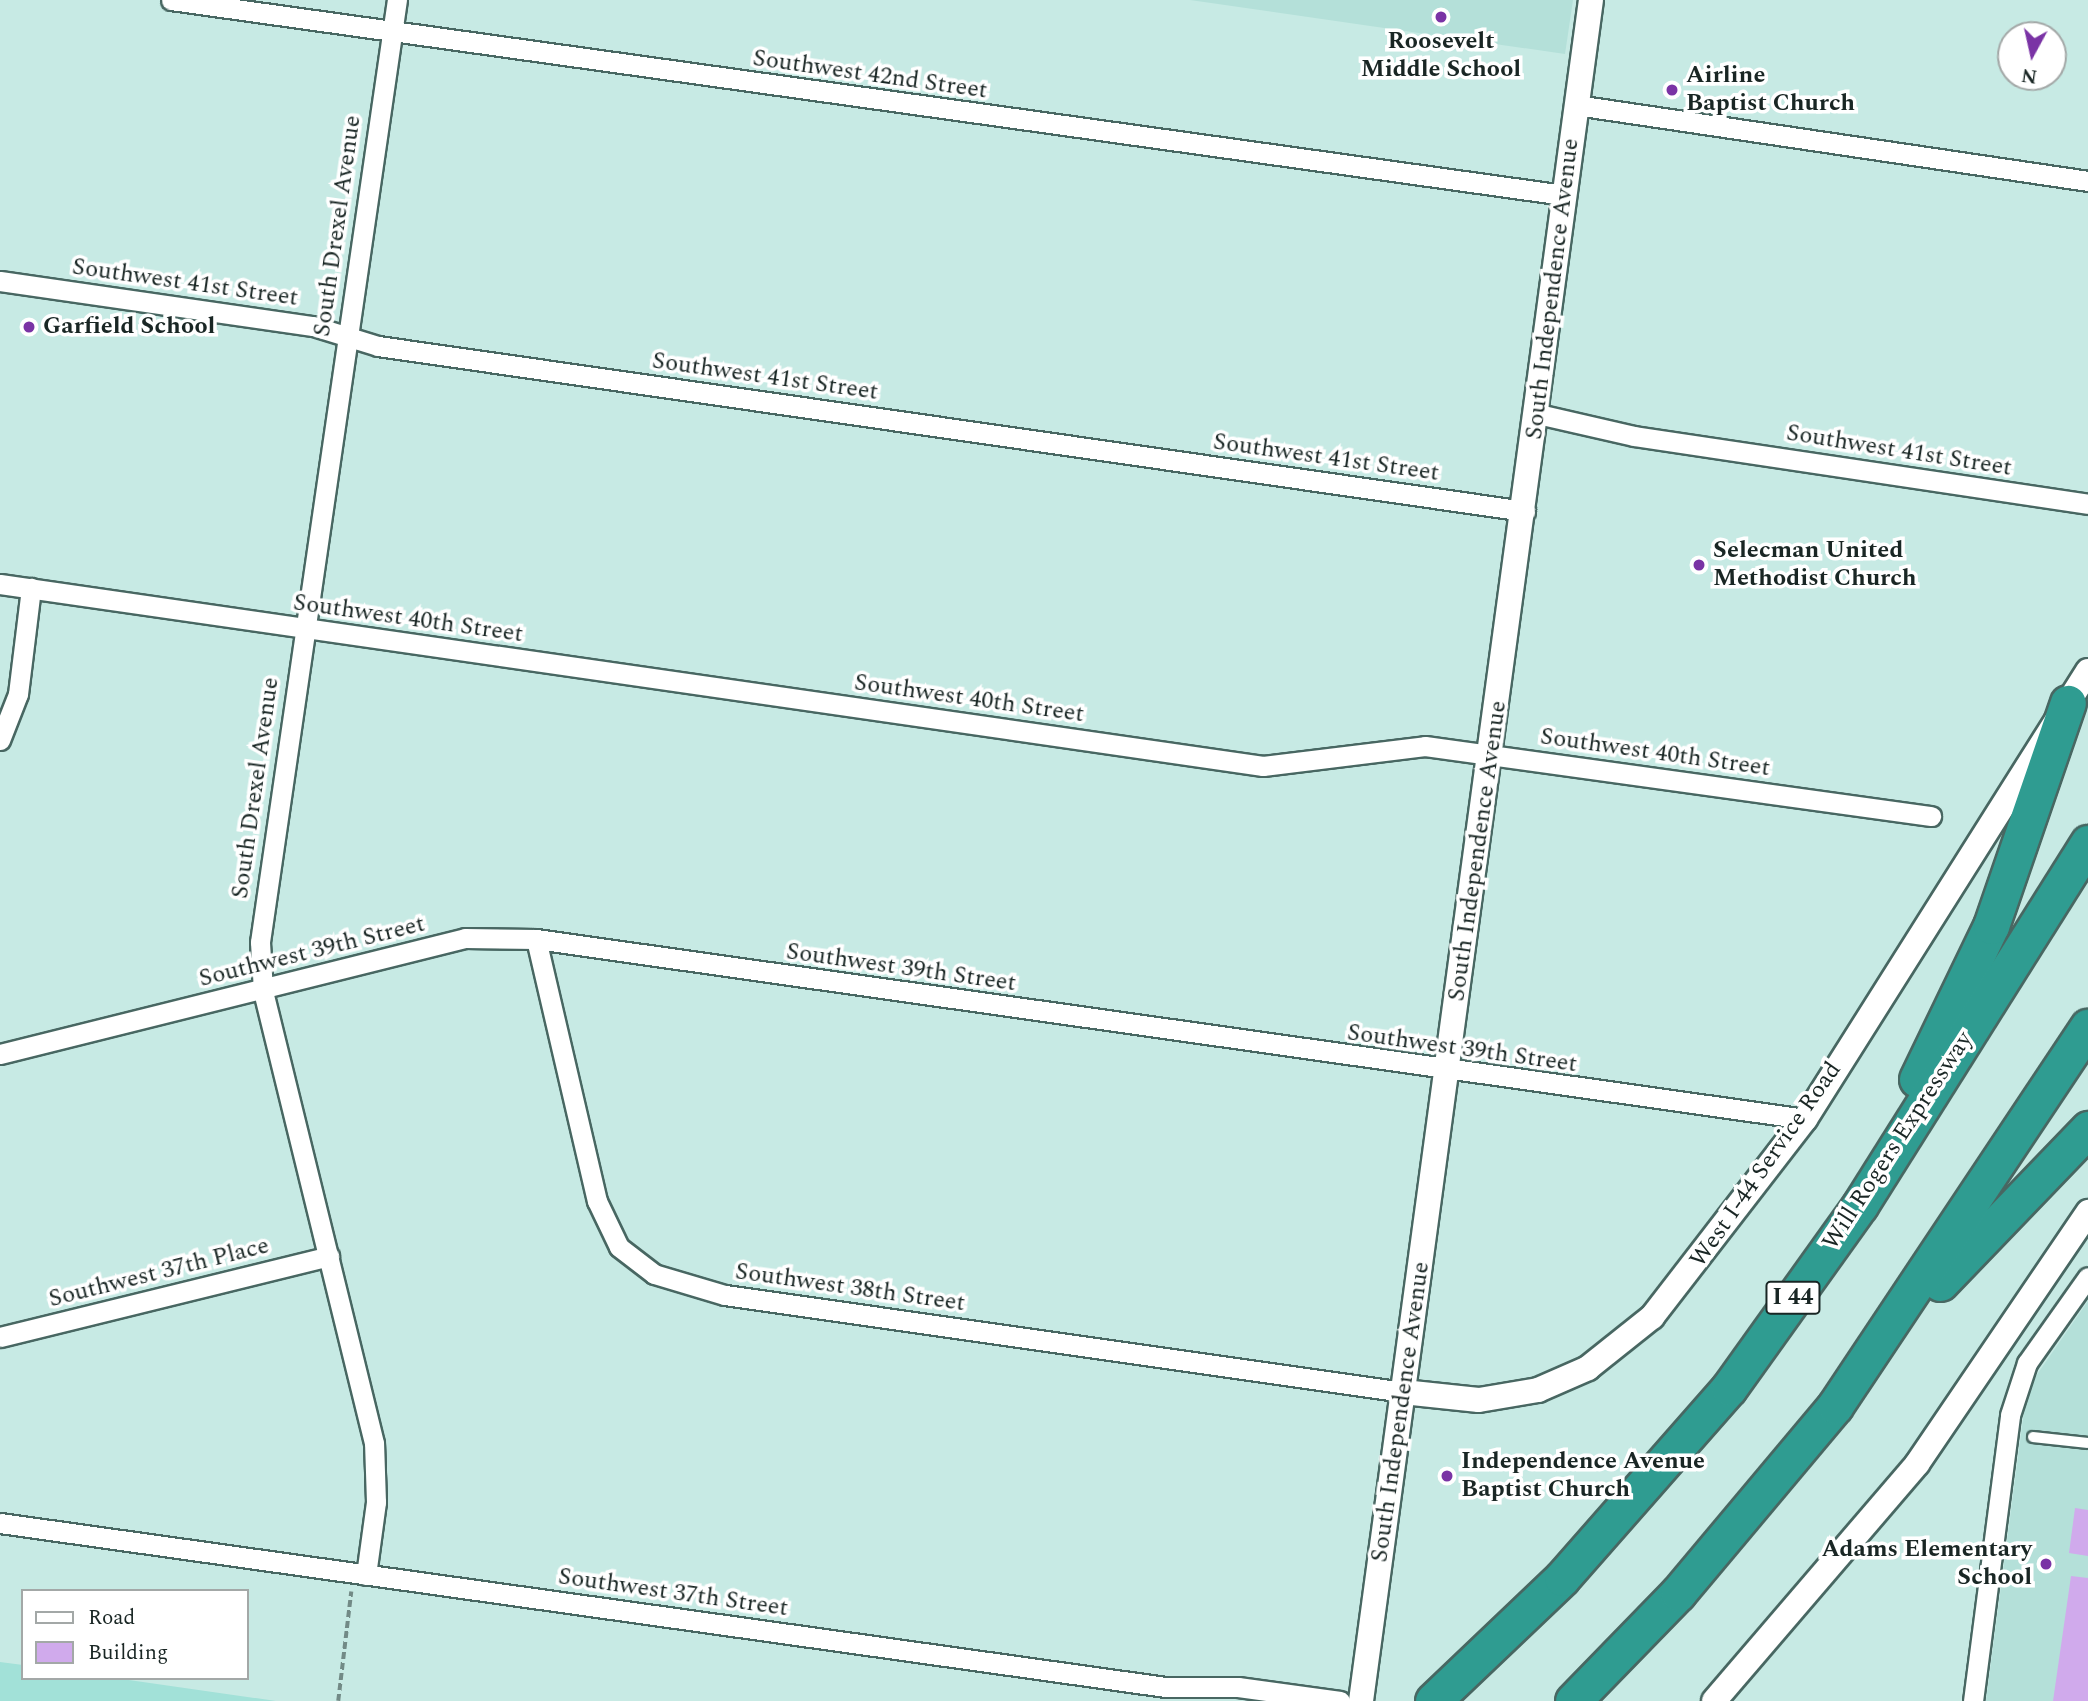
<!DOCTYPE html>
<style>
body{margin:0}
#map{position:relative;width:2088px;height:1701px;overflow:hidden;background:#c7eae4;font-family:Spectral,serif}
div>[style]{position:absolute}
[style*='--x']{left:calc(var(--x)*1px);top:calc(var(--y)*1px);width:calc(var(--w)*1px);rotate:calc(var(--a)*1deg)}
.built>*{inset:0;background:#b4e0d9}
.green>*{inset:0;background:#a2e1d8}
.building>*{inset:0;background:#d0aaec}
.path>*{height:3.5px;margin-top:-1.75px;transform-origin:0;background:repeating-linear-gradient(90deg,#728a86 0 7px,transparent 0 10.5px)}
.roads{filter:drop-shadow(2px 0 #486762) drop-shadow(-2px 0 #486762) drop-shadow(0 2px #486762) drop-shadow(0 -2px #486762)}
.service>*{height:10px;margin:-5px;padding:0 5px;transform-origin:5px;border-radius:5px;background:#fff}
.minor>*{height:19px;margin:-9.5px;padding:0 9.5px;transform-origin:9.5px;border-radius:9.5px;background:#fff}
.tertiary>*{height:24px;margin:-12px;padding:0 12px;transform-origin:12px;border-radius:12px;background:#fff}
.motorway>*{height:35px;margin:-17.5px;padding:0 17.5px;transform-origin:17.5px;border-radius:17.5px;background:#2f9c91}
.dots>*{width:19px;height:19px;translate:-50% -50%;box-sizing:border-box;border:4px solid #fff;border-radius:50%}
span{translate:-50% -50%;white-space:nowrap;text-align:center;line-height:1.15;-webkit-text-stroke:7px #fff;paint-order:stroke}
.shield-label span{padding:2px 5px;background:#fff;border:2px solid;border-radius:5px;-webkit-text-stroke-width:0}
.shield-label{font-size:23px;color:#192624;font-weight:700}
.poi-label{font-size:24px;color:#192624;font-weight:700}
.left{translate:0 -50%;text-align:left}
.right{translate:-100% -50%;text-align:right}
.street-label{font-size:24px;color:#192624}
.legend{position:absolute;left:21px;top:1589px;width:228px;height:91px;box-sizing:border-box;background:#fff;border:2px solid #a3a8a7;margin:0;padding:9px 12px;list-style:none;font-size:21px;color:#192624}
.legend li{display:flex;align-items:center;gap:14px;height:35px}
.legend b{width:35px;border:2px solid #a3a8a7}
.north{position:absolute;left:1997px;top:21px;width:70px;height:70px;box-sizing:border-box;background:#fff;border:2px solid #a3a8a7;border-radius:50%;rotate:188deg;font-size:19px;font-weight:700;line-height:28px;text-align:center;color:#192624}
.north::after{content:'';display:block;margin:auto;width:24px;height:32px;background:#7a33a5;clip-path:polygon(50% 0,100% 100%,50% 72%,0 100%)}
</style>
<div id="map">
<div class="built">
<i style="clip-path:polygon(1190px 0,1573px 0,1565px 54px)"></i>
<i style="clip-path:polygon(2088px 1301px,2088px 1701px,1986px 1701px,2027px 1389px)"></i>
</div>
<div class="green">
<i style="clip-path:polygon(0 1662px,23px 1665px,23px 1678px,115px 1678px,276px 1701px,0 1701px)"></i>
</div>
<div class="building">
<i style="clip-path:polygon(2075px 1508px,2088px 1510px,2088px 1556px,2069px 1553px)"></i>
<i style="clip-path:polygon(2071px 1576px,2088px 1578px,2088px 1701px,2053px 1701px)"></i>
</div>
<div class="path">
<i style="--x:338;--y:1701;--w:110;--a:-83.2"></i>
</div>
<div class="roads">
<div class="service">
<i style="--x:2033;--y:1437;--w:55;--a:6.2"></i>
</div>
<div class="minor">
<i style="--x:171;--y:0;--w:1407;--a:7.97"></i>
<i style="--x:1576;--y:105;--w:518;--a:8.44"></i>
<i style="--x:0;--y:281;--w:316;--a:8.2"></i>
<i style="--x:313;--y:326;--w:68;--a:17.1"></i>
<i style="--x:378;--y:346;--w:1159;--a:8.19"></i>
<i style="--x:1538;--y:414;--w:98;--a:12.9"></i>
<i style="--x:1634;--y:436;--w:459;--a:8.5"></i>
<i style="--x:0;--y:584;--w:1276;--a:8.2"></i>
<i style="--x:1263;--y:766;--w:163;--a:-7"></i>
<i style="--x:1425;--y:746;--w:511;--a:7.88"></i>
<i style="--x:0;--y:740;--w:49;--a:-68.6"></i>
<i style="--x:18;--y:694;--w:107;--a:-83"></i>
<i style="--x:536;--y:939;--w:269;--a:76.9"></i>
<i style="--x:597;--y:1201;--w:51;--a:64.4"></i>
<i style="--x:619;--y:1247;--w:44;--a:37.6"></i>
<i style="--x:654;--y:1274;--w:74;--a:16.5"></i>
<i style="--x:725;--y:1295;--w:685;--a:8.14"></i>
<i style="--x:0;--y:1054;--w:479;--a:-14"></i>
<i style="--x:465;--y:938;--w:71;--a:0.8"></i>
<i style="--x:536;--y:939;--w:1282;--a:8.07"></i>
<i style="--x:0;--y:1337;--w:339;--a:-13.8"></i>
<i style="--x:0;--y:1523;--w:1176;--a:8.01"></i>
<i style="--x:1165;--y:1687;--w:73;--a:0"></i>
<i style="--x:1238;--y:1687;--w:103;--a:7.8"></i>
<i style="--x:366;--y:1575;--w:74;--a:-82.2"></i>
<i style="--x:376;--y:1502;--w:59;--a:-91.9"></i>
<i style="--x:374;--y:1443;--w:466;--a:-103.8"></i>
<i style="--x:263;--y:990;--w:48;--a:-93.6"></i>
<i style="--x:260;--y:942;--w:952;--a:-81.73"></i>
<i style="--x:1973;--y:1701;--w:288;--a:-82.6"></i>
<i style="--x:2010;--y:1415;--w:55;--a:-71.9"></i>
<i style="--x:2027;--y:1363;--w:105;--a:-54.7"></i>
</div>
<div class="tertiary">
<i style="--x:1403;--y:1392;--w:76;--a:6"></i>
<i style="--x:1479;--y:1400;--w:60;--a:-9.6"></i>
<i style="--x:1538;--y:1390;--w:55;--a:-23.7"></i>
<i style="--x:1588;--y:1368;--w:82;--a:-38.6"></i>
<i style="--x:1652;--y:1317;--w:250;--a:-52.3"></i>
<i style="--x:1805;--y:1119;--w:530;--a:-57.72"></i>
<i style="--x:1361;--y:1701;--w:1716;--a:-82.3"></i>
<i style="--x:1714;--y:1701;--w:312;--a:-49.4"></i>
<i style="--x:1917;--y:1464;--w:305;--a:-55.8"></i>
</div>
<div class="motorway">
<i style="--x:1917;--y:1079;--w:170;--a:-64.2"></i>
<i style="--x:1991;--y:926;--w:236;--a:-71"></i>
<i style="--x:1940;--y:1283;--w:214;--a:-46.1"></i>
<i style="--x:1433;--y:1701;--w:178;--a:-43.6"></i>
<i style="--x:1562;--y:1578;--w:253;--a:-48.7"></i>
<i style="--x:1729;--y:1388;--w:225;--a:-54.4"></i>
<i style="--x:1860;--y:1205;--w:428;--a:-57.8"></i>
<i style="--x:1573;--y:1701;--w:151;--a:-45.8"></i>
<i style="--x:1678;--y:1593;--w:244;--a:-50"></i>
<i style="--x:1835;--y:1406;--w:456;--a:-56.3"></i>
</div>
</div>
<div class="dots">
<i style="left:1441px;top:17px;background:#7a33a5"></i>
<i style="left:1672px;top:90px;background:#7a33a5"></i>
<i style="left:29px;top:327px;background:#7a33a5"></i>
<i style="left:1699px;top:565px;background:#7a33a5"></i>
<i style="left:1447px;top:1476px;background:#7a33a5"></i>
<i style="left:2046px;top:1564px;background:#7a33a5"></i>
</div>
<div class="shield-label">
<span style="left:1793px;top:1298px">I 44</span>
</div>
<div class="poi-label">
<span style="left:1441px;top:56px">Roosevelt<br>Middle School</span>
<span class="left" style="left:1686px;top:90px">Airline<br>Baptist Church</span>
<span class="left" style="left:43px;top:327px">Garfield School</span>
<span class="left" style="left:1713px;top:565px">Selecman United<br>Methodist Church</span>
<span class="left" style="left:1461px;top:1476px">Independence Avenue<br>Baptist Church</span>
<span class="right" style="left:2032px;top:1564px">Adams Elementary<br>School</span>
</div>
<div class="street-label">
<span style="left:870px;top:75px;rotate:8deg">Southwest 42nd Street</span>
<span style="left:338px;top:226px;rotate:-82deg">South Drexel Avenue</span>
<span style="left:185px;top:283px;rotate:8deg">Southwest 41st Street</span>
<span style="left:1553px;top:289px;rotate:-83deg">South Independence Avenue</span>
<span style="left:765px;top:377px;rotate:8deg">Southwest 41st Street</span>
<span style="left:1899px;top:451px;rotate:9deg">Southwest 41st Street</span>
<span style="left:1326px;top:458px;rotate:8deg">Southwest 41st Street</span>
<span style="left:408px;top:619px;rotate:8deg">Southwest 40th Street</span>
<span style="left:969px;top:699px;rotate:8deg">Southwest 40th Street</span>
<span style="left:1655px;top:753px;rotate:8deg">Southwest 40th Street</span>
<span style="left:256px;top:788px;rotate:-82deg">South Drexel Avenue</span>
<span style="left:1478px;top:851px;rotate:-82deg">South Independence Avenue</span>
<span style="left:312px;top:952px;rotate:-14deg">Southwest 39th Street</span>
<span style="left:901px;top:968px;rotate:8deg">Southwest 39th Street</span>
<span style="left:1462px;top:1049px;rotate:8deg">Southwest 39th Street</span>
<span style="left:1898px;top:1141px;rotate:-57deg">Will Rogers Expressway</span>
<span style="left:1766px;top:1165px;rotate:-55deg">West I-44 Service Road</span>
<span style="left:159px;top:1273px;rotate:-14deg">Southwest 37th Place</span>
<span style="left:850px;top:1288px;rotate:8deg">Southwest 38th Street</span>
<span style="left:1401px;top:1412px;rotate:-82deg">South Independence Avenue</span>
<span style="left:673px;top:1593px;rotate:8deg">Southwest 37th Street</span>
</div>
<ul class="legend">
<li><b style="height:9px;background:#fff"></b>Road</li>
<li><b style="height:19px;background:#d0aaec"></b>Building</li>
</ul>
<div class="north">N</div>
</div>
